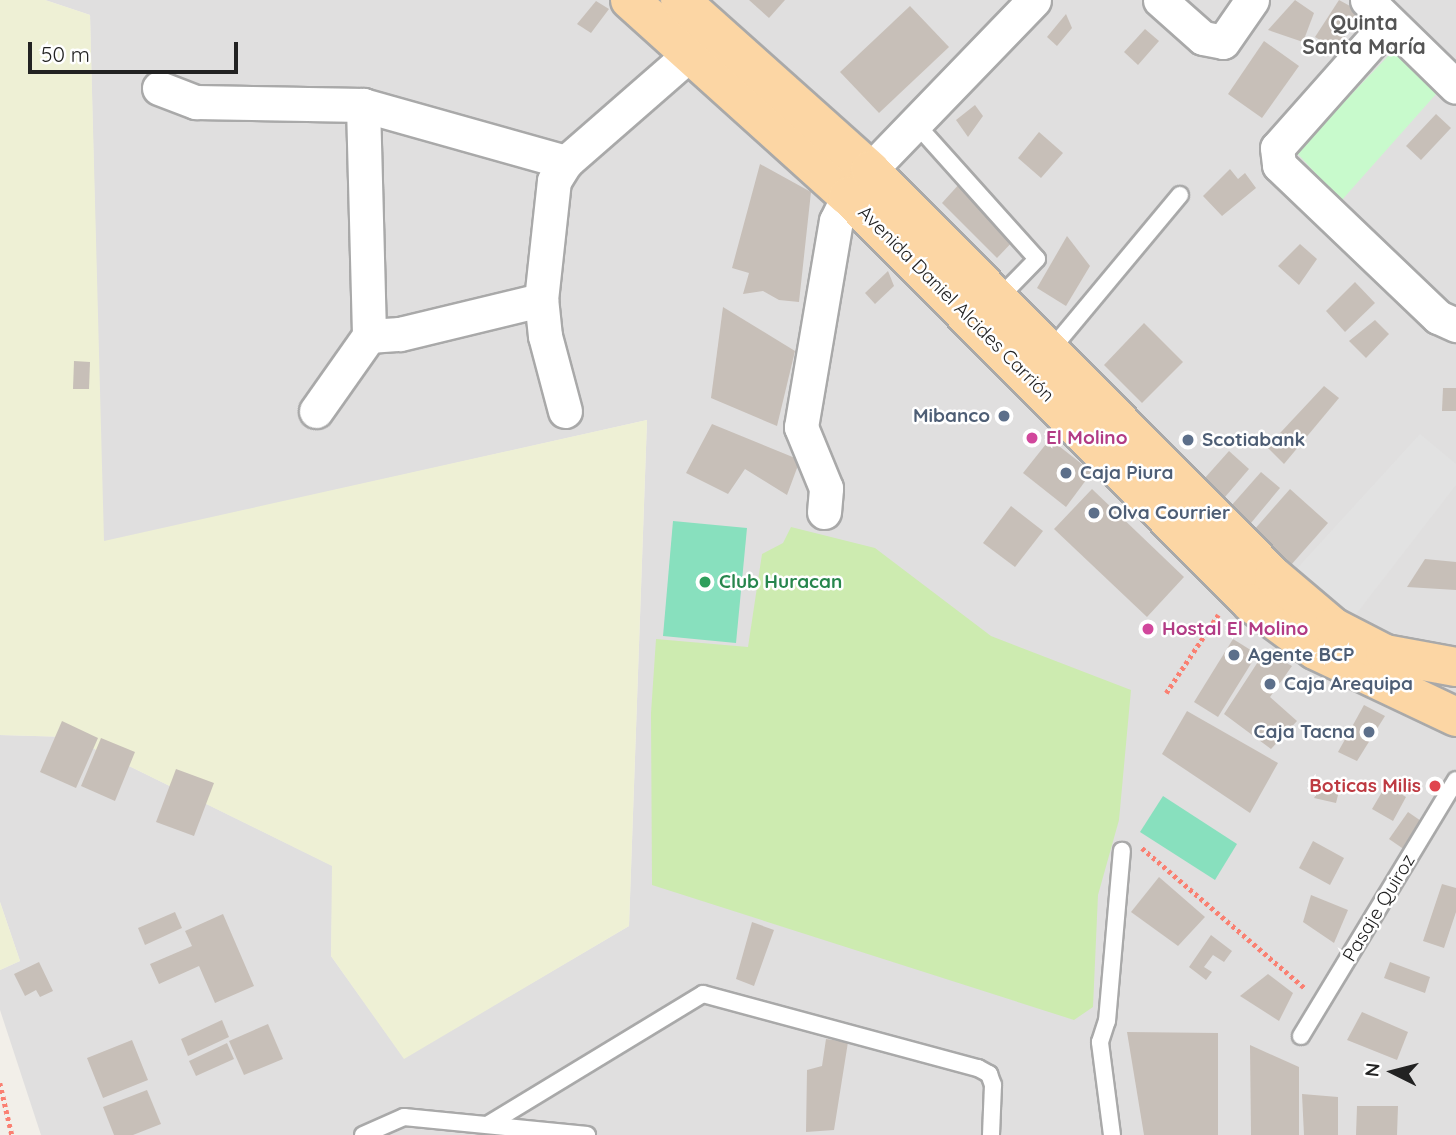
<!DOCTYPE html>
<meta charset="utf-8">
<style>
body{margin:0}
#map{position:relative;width:1456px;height:1135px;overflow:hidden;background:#f2efe9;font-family:Quicksand,sans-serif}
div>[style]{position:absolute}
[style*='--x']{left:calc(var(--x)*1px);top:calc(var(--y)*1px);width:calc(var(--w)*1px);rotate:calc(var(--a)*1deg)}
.residential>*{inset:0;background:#e0dfdf}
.farmland>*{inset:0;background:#eef0d5}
.grass>*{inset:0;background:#cdebb0}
.park>*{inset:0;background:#c8facc}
.pitch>*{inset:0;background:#88e0be}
.parking>*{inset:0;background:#e2e2e2}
.building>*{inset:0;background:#c7bfb8}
.path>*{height:4.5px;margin-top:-2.25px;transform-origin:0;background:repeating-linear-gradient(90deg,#fa8072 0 3.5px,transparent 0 7px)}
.roads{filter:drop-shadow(2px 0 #a9a9a9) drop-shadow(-2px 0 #a9a9a9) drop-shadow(0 2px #a9a9a9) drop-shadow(0 -2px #a9a9a9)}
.service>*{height:16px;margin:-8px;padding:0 8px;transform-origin:8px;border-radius:8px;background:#fff}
.minor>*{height:33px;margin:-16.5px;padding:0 16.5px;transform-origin:16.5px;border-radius:16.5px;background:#fff}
.primary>*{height:38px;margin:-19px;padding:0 19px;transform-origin:19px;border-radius:19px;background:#fcd6a4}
.dots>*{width:19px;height:19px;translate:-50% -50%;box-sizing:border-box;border:4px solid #fff;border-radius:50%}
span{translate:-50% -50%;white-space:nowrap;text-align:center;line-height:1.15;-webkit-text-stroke:5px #fff;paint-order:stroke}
.street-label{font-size:19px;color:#222}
.service-label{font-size:19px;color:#4e5e75;font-weight:700}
.right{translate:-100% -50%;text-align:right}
.left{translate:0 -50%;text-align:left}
.hotel-label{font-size:19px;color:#b23c85;font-weight:700}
.leisure-label{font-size:19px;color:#27864d;font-weight:700}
.health-label{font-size:19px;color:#be3a42;font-weight:700}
.neighbourhood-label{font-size:21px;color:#555;font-weight:700}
.north{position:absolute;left:1358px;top:1037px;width:70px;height:70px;-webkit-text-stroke:5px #fff;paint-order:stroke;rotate:276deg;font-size:19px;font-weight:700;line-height:28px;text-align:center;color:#222}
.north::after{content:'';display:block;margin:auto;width:24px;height:32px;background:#222;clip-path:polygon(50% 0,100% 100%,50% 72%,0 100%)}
.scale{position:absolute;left:28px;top:42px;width:210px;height:32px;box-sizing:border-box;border:4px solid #222;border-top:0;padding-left:9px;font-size:21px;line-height:24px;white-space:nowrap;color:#222;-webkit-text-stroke:5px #fff;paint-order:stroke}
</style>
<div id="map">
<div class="residential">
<i style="clip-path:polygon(45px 0,1456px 0,1456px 1135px,41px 1135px,0 1010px,0 970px,20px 961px,0 902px,0 735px,70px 737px,333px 866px,331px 956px,404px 1058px,629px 926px,647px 420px,103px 542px,90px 15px)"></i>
</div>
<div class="farmland">
<i style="clip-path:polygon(0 0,45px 0,90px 15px,104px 541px,647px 420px,629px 926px,404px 1059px,331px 956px,332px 866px,70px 737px,0 735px)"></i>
<i style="clip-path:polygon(0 902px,20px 961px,0 970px)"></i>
</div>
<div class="grass">
<i style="clip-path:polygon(791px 527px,875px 548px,991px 636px,1131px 690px,1119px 820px,1098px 895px,1093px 1007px,1074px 1020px,652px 885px,651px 713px,656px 639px,748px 647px,762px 554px,783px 543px)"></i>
</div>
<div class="park">
<i style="clip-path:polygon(1393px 51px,1437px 93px,1341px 201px,1296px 152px)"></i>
</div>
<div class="pitch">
<i style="clip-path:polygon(673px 521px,747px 528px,736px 643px,663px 636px)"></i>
<i style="clip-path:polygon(1163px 796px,1237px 844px,1215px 880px,1140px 832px)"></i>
</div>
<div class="parking">
<i style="clip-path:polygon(1420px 434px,1456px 464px,1456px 485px,1353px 618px,1292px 574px)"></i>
</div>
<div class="building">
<i style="clip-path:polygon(749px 0,785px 0,769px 18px)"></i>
<i style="clip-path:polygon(1295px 0,1314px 13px,1303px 42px,1268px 30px)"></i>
<i style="clip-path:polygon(1339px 0,1361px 12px,1336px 50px,1315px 37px)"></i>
<i style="clip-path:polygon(596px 1px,609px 9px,591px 33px,577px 24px)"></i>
<i style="clip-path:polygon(910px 6px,949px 47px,879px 113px,840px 72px)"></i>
<i style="clip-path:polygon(1066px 14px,1072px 28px,1057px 46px,1047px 37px)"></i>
<i style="clip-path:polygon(1145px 29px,1159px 41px,1138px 65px,1124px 52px)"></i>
<i style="clip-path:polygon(1264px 41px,1299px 66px,1262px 118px,1228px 94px)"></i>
<i style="clip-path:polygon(975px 105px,983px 116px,968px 137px,956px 120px)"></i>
<i style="clip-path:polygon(1436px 114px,1451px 128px,1421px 160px,1406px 146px)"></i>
<i style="clip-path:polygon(1039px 132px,1063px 153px,1041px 178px,1018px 158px)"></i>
<i style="clip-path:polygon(760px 164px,811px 192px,799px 302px,779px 300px,763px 291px,743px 294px,749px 273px,732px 268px)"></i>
<i style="clip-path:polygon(1230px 169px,1238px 179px,1245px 173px,1256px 188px,1222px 216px,1203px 196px)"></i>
<i style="clip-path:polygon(961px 182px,1017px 237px,997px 258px,942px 203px)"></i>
<i style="clip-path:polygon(1067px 236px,1090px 266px,1066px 306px,1037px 288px)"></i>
<i style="clip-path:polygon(1300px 244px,1317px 259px,1299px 285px,1278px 266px)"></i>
<i style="clip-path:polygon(888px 271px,894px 286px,875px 304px,865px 293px)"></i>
<i style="clip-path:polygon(1355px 282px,1375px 303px,1345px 332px,1326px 311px)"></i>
<i style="clip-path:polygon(723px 307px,795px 351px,777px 426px,711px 398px)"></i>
<i style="clip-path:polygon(1375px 320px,1389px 334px,1366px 358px,1349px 341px)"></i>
<i style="clip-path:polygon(1144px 323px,1183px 362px,1142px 403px,1104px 365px)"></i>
<i style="clip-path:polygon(74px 361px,90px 362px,89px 389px,73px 389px)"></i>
<i style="clip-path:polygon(1324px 386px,1339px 398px,1284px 464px,1267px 447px)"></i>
<i style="clip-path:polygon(1443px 388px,1456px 388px,1456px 411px,1442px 411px)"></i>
<i style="clip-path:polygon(712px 424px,800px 460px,787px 495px,745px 469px,728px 494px,686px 473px)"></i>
<i style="clip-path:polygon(1050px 439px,1092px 472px,1066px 507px,1023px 473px)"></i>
<i style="clip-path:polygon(1229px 451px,1249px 469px,1225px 497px,1204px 479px)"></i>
<i style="clip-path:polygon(1261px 472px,1280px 488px,1251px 523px,1231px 506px)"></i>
<i style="clip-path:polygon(1092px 489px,1184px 577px,1147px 617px,1054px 529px)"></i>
<i style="clip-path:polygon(1290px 489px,1328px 523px,1291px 565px,1253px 531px)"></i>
<i style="clip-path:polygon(1011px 506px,1043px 531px,1015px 567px,983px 543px)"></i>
<i style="clip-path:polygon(1425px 559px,1456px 562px,1456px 590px,1407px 587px)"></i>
<i style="clip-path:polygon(1233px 639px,1257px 654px,1218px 717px,1194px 702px)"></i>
<i style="clip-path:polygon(1265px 651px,1292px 666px,1270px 697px,1297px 721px,1271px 749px,1224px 714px)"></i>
<i style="clip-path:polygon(1364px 705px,1385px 716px,1357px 761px,1338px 752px)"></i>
<i style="clip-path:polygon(1187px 711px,1278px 763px,1250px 813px,1162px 754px)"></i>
<i style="clip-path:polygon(62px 721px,98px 738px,76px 788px,40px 772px)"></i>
<i style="clip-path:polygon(101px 738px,135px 752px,115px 801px,81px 786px)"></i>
<i style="clip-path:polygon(176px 769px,214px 783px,194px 836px,156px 822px)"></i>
<i style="clip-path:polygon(1325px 780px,1341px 783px,1336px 803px,1314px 798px)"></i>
<i style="clip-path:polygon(1386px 785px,1406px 797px,1393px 821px,1372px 809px)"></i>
<i style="clip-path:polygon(1408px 812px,1424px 823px,1405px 850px,1389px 839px)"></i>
<i style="clip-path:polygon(1313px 841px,1344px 858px,1330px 885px,1299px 868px)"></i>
<i style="clip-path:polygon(1159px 877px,1205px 917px,1178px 946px,1131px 912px)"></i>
<i style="clip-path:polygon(1442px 884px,1456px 888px,1456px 912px,1444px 948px,1423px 941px)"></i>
<i style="clip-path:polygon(1311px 895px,1348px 910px,1334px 943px,1303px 922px)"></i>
<i style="clip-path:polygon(175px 912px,182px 928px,145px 945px,138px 928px)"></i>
<i style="clip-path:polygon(223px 914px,254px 986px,215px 1003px,199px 966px,159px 984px,150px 964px,192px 946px,185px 931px)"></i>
<i style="clip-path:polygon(752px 922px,774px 930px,754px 986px,736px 979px)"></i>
<i style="clip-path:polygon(1211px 935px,1232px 951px,1224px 962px,1213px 955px,1204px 967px,1212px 972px,1206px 980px,1189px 967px)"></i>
<i style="clip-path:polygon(39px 962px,53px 991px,40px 997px,36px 990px,25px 996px,14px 974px)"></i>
<i style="clip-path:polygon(1390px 962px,1430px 977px,1425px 993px,1384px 978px)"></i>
<i style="clip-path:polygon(1268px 974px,1293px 993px,1279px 1021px,1240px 996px)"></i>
<i style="clip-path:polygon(1362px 1012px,1408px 1032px,1397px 1060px,1347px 1040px)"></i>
<i style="clip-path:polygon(222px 1020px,229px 1037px,188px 1056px,181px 1039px)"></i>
<i style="clip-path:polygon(268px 1024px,283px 1059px,244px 1075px,229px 1041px)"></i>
<i style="clip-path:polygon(1127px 1032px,1218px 1033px,1218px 1135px,1144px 1135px)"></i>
<i style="clip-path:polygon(826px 1039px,848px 1042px,834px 1130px,806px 1132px,807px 1070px,822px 1066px)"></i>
<i style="clip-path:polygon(132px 1040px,148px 1080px,103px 1098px,87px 1058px)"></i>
<i style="clip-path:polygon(227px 1043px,234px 1059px,196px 1076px,189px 1061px)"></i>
<i style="clip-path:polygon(1250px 1045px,1299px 1067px,1299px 1135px,1251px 1135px)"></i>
<i style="clip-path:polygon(147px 1090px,161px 1124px,133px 1135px,114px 1135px,103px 1107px)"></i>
<i style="clip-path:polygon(1302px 1094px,1338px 1097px,1338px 1135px,1304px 1135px)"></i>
<i style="clip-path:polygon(1357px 1106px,1398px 1106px,1397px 1135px,1356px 1135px)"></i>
</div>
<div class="path">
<i style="--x:1166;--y:693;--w:94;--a:-56.3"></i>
<i style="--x:1142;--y:848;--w:215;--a:40.7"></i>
<i style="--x:0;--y:1083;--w:53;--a:77"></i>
</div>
<div class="roads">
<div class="service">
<i style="--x:916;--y:124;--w:181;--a:48.1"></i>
<i style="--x:1037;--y:259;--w:56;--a:134.3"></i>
<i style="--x:1050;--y:351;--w:203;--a:-50.2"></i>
<i style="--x:1301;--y:1036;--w:299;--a:-58.8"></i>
<i style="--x:489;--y:1124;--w:250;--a:-31.3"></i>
<i style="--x:703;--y:994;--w:285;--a:15.1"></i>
<i style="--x:978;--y:1068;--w:13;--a:29"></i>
<i style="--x:989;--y:1074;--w:12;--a:70"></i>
<i style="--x:993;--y:1085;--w:50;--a:92.3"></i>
<i style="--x:363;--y:1135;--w:45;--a:-23.7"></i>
<i style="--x:404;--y:1117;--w:184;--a:5.6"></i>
<i style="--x:1112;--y:1135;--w:94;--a:-97.4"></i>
<i style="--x:1100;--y:1042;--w:22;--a:-72"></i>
<i style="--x:1107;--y:1021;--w:171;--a:-85"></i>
</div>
<div class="minor">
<i style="--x:1160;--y:0;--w:57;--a:41.5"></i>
<i style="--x:1203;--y:38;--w:20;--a:11"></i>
<i style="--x:1223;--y:42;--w:51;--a:-55.4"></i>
<i style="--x:1367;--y:0;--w:124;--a:44.3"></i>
<i style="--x:1388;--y:23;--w:167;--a:131.6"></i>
<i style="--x:1277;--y:148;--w:17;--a:83"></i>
<i style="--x:1279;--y:165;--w:220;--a:43.7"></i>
<i style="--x:1438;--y:317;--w:20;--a:24"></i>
<i style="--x:159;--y:88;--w:40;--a:21"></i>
<i style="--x:196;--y:102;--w:167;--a:1"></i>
<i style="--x:363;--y:105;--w:211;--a:15.7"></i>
<i style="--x:363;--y:105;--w:231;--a:88.5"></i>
<i style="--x:369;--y:336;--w:31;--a:-4"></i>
<i style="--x:400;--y:334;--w:145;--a:-13.6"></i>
<i style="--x:316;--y:411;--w:92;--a:-54.8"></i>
<i style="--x:565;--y:411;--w:78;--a:-104.9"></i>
<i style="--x:545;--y:336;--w:36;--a:-96"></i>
<i style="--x:541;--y:300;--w:120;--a:-83.8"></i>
<i style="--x:554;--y:181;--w:22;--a:-58"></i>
<i style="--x:566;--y:162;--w:167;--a:-41.1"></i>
<i style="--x:824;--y:512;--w:24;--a:-85"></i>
<i style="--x:826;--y:488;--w:66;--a:-112.3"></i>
<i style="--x:801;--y:427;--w:209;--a:-80.4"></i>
<i style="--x:836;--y:221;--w:28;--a:-64"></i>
<i style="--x:848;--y:196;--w:34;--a:-50"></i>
<i style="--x:870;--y:170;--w:236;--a:-46"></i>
</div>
<div class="primary">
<i style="--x:630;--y:0;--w:293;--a:42"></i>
<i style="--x:848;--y:196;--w:573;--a:45.28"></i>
<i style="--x:1251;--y:603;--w:79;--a:36.3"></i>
<i style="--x:1315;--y:650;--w:156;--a:25.4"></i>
<i style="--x:680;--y:0;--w:255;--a:41.8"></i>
<i style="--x:870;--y:170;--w:573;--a:45.21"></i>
<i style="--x:1274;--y:577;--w:77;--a:40.3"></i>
<i style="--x:1333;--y:627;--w:59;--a:27.4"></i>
<i style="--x:1385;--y:654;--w:72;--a:10.4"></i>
</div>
</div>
<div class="dots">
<i style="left:1004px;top:416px;background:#5c6f8a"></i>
<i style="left:1032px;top:438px;background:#d1479c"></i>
<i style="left:1188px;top:440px;background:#5c6f8a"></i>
<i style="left:1066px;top:473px;background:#5c6f8a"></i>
<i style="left:1094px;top:513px;background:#5c6f8a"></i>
<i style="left:705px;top:582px;background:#2e9e5b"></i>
<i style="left:1148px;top:629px;background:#d1479c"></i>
<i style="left:1234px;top:655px;background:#5c6f8a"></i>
<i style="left:1270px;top:684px;background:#5c6f8a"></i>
<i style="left:1369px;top:732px;background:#5c6f8a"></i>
<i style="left:1435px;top:786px;background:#e0444e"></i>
</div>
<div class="street-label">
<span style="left:956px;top:304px;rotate:45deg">Avenida Daniel Alcides Carrión</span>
<span style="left:1379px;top:908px;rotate:-59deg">Pasaje Quiroz</span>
</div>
<div class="service-label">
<span class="right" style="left:990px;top:416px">Mibanco</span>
<span class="left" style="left:1202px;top:440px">Scotiabank</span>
<span class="left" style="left:1080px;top:473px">Caja Piura</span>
<span class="left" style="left:1108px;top:513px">Olva Courrier</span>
<span class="left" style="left:1248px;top:655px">Agente BCP</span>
<span class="left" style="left:1284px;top:684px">Caja Arequipa</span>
<span class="right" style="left:1355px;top:732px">Caja Tacna</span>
</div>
<div class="hotel-label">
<span class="left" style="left:1046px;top:438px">El Molino</span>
<span class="left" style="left:1162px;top:629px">Hostal El Molino</span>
</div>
<div class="leisure-label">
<span class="left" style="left:719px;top:582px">Club Huracan</span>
</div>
<div class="health-label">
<span class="right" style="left:1421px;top:786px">Boticas Milis</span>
</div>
<div class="neighbourhood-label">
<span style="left:1364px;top:34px">Quinta<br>Santa María</span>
</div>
<div class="north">N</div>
<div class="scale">50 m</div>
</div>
